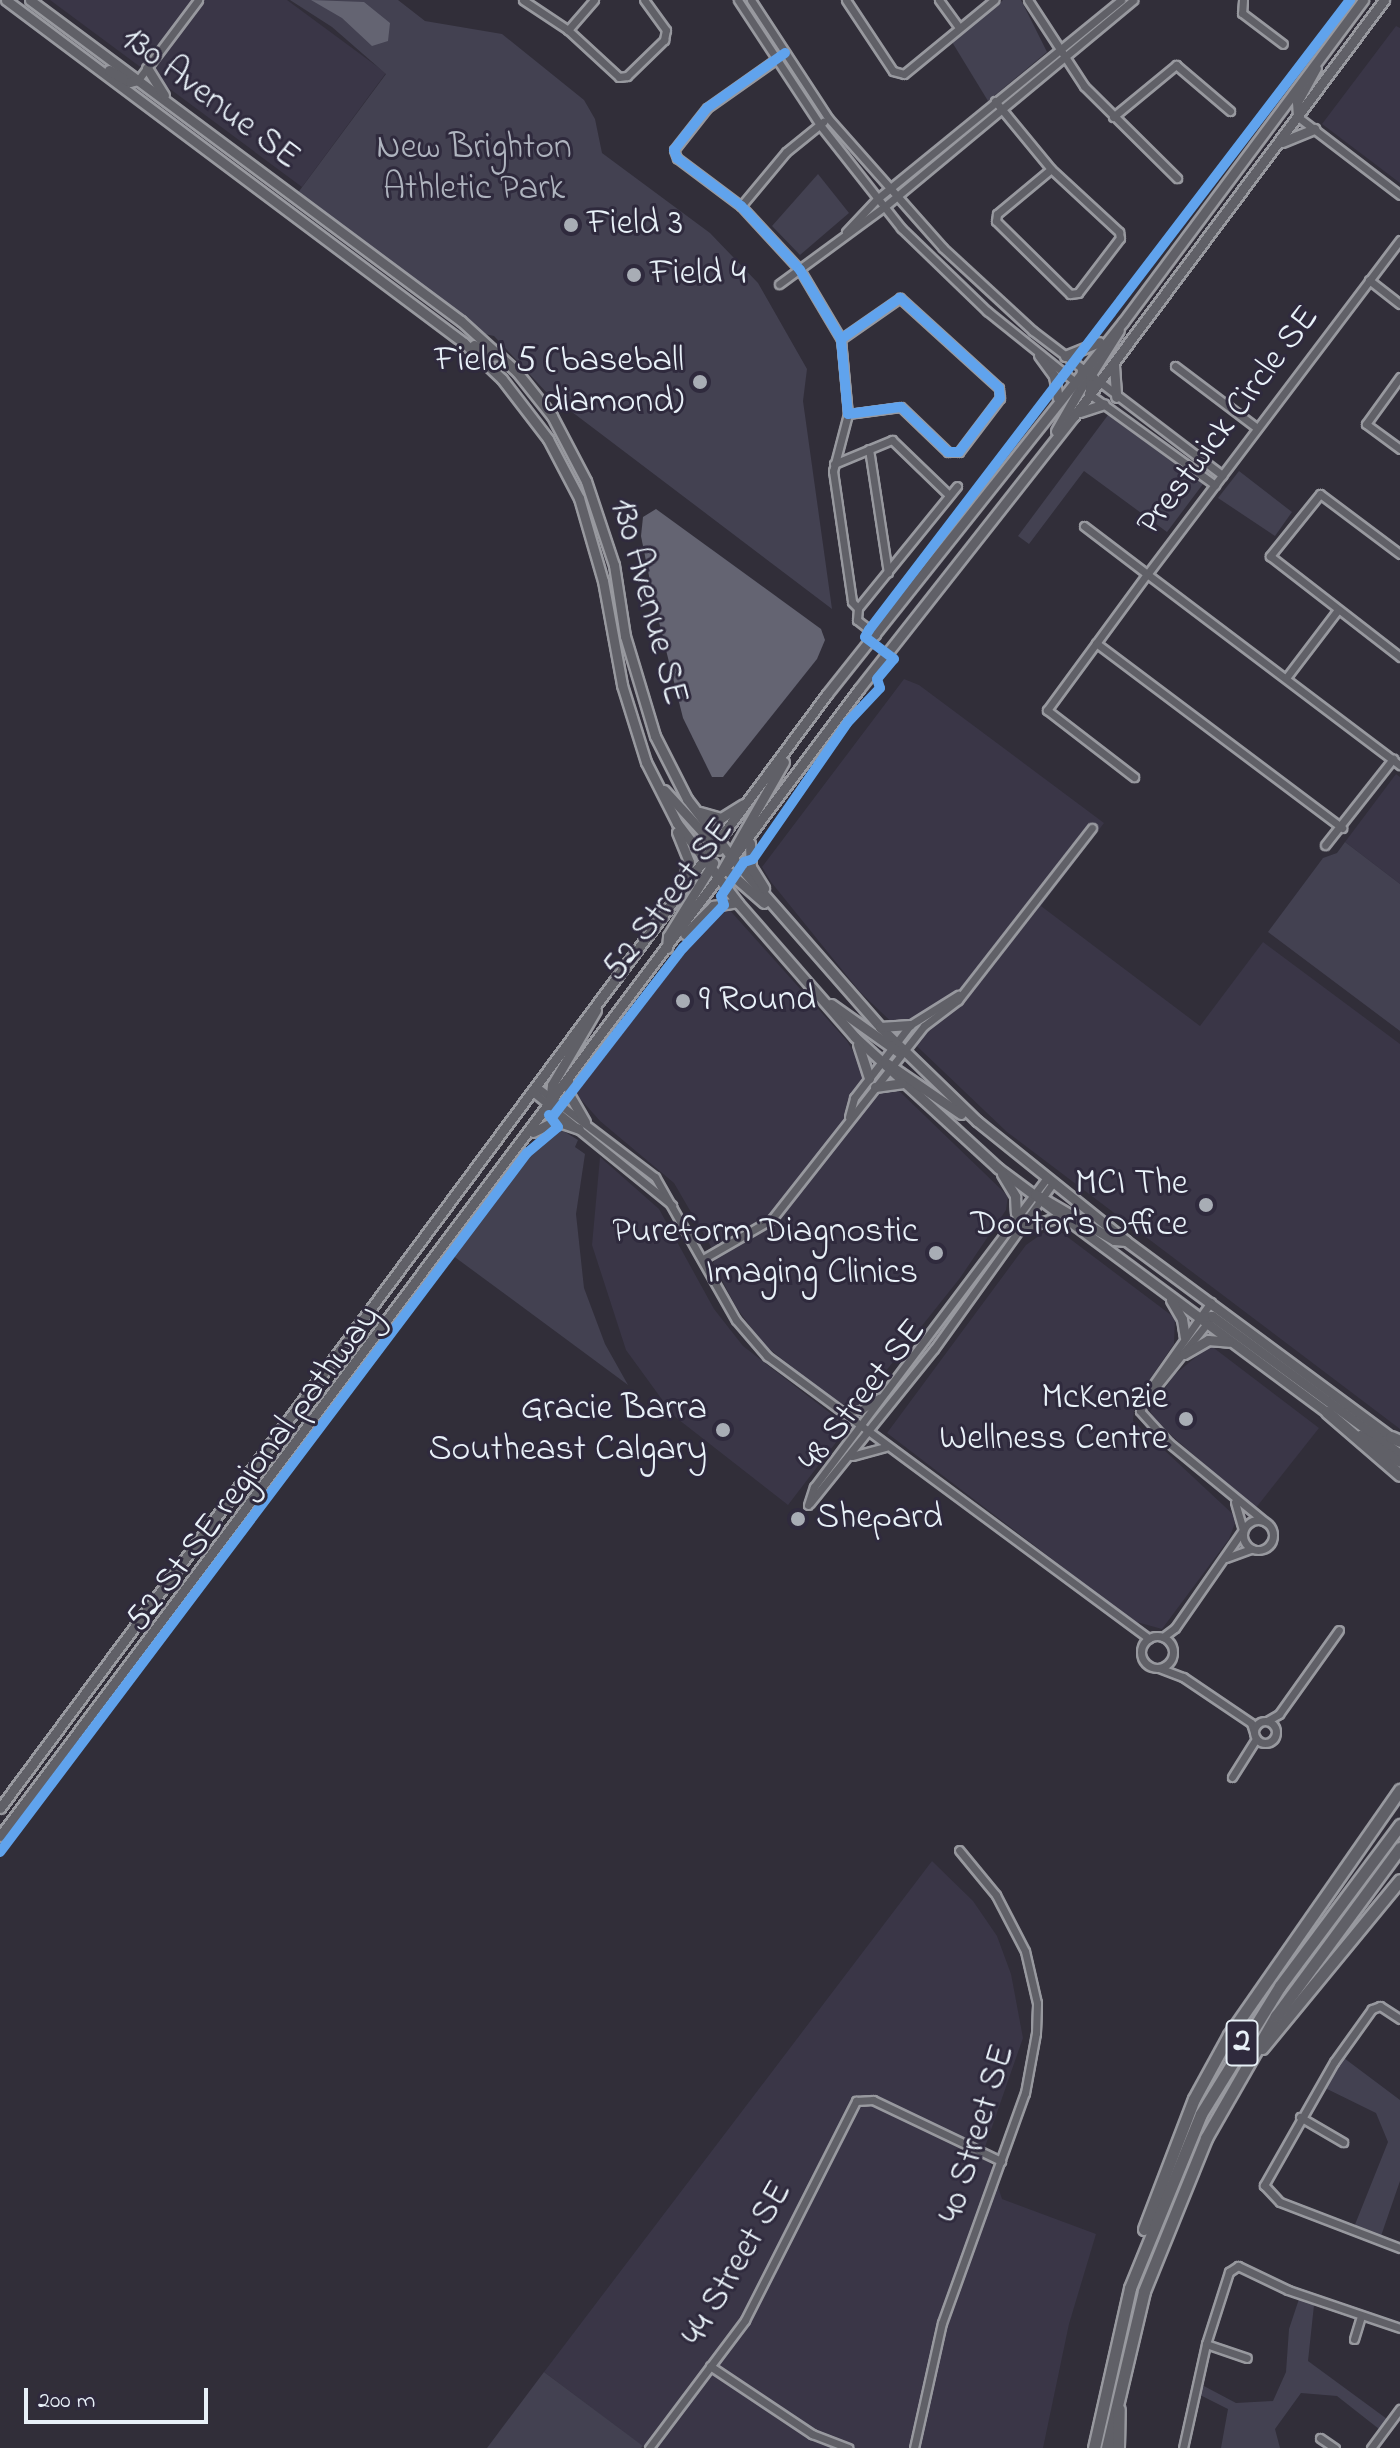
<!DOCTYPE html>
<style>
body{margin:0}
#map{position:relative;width:1400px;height:2448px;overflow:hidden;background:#312e39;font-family:"Indie Flower",sans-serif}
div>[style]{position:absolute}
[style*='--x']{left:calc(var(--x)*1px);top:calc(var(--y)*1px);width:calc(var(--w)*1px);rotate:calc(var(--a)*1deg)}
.built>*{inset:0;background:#3a3647}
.green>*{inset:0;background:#434151}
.water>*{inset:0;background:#646472}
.roads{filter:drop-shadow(2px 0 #98999f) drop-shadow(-2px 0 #98999f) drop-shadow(0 2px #98999f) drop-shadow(0 -2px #98999f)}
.minor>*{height:7px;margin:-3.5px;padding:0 3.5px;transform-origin:3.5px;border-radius:3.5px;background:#606067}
.minor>.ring{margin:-3.5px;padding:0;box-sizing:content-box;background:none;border:7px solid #606067;border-radius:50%}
.major>*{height:9px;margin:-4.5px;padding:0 4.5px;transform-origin:4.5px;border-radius:4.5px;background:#606067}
.highway>*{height:11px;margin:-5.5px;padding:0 5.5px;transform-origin:5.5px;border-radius:5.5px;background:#606067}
.cycleway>*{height:10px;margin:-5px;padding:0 5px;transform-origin:5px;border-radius:5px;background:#60a3ed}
.dots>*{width:22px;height:22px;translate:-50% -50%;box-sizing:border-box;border:4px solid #2f2a3d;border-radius:50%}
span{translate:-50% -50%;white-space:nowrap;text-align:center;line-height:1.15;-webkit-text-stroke:6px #2f2a3d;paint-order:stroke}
.shield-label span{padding:2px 6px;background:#2f2a3d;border:2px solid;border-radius:6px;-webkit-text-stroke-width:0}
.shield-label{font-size:34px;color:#e8f1f8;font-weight:700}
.street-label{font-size:36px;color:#e8f1f8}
.park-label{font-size:36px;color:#afb4bf}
.poi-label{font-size:36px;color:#e8f1f8}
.left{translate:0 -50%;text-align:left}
.right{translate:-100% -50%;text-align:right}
.scale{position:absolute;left:24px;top:2388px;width:184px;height:36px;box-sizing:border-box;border:4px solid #e8f1f8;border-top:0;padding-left:10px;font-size:24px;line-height:28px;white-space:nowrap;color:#e8f1f8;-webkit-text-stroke:6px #2f2a3d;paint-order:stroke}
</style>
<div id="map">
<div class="built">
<i style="clip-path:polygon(50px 0,287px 0,386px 73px,302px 187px)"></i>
<i style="clip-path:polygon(1396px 26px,1400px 28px,1400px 183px,1322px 124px)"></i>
<i style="clip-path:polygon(904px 679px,919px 685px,1104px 823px,1041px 906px,1200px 1026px,1263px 942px,1400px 1044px,1400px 1429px,1007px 1132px,860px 992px,771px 882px,762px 867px)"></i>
<i style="clip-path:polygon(1396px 774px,1400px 777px,1400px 884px,1345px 842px)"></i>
<i style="clip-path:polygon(726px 906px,847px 1041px,865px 1072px,886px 1089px,896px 1088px,1008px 1196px,1006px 1210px,960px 1278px,858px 1406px,839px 1404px,763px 1344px,736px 1307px,713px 1263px,717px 1257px,674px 1183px,600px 1121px,576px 1094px,679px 955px)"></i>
<i style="clip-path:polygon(600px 1157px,659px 1209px,714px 1309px,743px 1346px,843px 1423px,844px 1432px,788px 1505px,674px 1416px,626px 1350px,592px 1245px)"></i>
<i style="clip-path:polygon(1053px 1226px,1175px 1318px,1174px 1344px,1135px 1401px,1133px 1421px,1237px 1518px,1229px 1539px,1162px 1629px,1133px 1621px,887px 1433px,1026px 1245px)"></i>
<i style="clip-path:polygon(1210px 1345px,1319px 1428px,1255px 1509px,1156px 1422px,1150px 1411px,1173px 1376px)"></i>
<i style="clip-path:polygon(932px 1861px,973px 1901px,997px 1936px,1011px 1974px,1023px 2038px,985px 2147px,1002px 2199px,1096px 2234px,1069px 2324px,1043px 2448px,645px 2448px,544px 2372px)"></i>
</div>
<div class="green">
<i style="clip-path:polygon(290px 0,398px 0,425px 21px,502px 34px,584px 100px,595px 119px,602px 153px,710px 233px,758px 283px,807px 369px,803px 401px,832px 609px,547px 393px,494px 336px,480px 333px,297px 194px,386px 74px,332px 27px)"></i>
<i style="clip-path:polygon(1003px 0,1021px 0,1047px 52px,988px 101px,952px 42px)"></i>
<i style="clip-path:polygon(818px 174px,849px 213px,800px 255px,772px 226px)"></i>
<i style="clip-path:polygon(1108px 415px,1203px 484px,1167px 532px,1084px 471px,1029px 544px,1018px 536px)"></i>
<i style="clip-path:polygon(1239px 471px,1292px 512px,1275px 536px,1218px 498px)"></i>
<i style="clip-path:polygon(1345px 842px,1400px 884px,1400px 1031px,1268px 932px,1323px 858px,1337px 853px)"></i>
<i style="clip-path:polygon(562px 1130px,578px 1140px,575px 1147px,585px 1154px,576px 1214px,584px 1288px,605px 1344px,628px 1385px,452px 1255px,536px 1144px,551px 1131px)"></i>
<i style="clip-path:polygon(1344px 2058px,1400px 2100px,1400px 2181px,1381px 2236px,1354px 2227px,1388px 2142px,1376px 2113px,1323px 2087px)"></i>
<i style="clip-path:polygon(1299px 2299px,1314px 2305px,1308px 2361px,1387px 2419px,1379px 2429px,1337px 2396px,1301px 2393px,1275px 2429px,1280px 2448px,1221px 2448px,1228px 2409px,1198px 2394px,1202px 2385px,1236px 2403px,1273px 2401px,1286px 2372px,1289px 2329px)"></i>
<i style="clip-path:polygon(544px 2372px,643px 2446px,641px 2448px,487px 2448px)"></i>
</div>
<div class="water">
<i style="clip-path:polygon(311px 0,364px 2px,390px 23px,388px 41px,372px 46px,342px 18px)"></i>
<i style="clip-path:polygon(656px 509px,821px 629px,825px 640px,817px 659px,723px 777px,712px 777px,683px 718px,655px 606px,641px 536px,643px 517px)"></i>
</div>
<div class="roads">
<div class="minor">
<i style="--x:523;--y:0;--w:54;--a:33.7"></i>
<i style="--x:594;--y:0;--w:40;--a:131"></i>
<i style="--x:568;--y:30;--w:69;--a:42.7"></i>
<i style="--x:619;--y:77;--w:8;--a:-7"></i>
<i style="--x:627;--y:76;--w:52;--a:-44.2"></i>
<i style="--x:664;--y:40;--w:10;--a:-79"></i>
<i style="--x:666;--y:30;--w:37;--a:-126"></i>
<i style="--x:738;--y:0;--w:149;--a:56.7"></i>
<i style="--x:820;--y:125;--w:131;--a:51.8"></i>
<i style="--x:901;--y:228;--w:120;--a:44"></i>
<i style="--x:987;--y:311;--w:118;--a:38.8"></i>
<i style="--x:751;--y:0;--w:142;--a:56.8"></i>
<i style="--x:829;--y:119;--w:172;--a:48.5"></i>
<i style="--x:943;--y:248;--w:122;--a:42.7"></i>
<i style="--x:1033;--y:331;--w:238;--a:37.3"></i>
<i style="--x:846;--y:0;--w:85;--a:56.5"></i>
<i style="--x:893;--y:71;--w:11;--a:15"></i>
<i style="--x:904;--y:74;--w:117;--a:-39.4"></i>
<i style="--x:939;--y:0;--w:34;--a:54"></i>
<i style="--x:1028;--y:0;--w:103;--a:56.9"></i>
<i style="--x:1084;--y:86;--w:131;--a:44.7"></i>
<i style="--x:1243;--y:0;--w:13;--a:94"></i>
<i style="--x:1242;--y:13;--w:51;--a:37.1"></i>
<i style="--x:785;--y:53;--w:95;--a:144.8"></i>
<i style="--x:707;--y:108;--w:53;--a:128.2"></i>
<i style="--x:674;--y:150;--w:9;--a:69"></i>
<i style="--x:677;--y:158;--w:80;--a:36.9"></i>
<i style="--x:741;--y:206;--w:87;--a:47.3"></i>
<i style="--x:800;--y:270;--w:80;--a:59.3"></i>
<i style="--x:841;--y:339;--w:75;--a:84.7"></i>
<i style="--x:848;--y:414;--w:53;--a:-7.5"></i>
<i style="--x:901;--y:407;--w:65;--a:43.8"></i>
<i style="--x:948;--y:452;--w:11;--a:0"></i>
<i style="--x:959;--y:452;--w:68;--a:-52.8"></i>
<i style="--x:1000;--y:398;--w:10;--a:-96"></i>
<i style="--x:999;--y:388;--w:134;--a:-137.7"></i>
<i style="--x:900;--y:298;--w:72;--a:145.2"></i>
<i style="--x:138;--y:80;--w:100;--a:-53.1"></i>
<i style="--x:995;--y:101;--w:88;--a:50.5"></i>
<i style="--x:1051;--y:169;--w:93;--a:42.8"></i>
<i style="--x:1119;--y:232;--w:6;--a:81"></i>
<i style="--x:1120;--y:238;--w:69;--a:127.4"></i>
<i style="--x:1078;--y:293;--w:8;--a:173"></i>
<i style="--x:1070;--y:294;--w:104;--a:-135.4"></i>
<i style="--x:996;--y:221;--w:7;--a:-82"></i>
<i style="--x:997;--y:214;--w:70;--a:-39.8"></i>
<i style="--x:1113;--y:117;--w:82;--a:-39.5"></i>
<i style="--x:1176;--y:65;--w:71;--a:40.4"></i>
<i style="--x:1298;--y:117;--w:128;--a:37.4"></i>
<i style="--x:741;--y:206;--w:70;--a:-50.2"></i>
<i style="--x:786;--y:152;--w:48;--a:-39"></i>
<i style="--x:846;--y:232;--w:45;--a:-46.8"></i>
<i style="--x:877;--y:199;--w:315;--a:-39.2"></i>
<i style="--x:1400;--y:240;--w:419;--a:127.1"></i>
<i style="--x:1147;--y:574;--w:317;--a:37.1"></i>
<i style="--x:1369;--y:280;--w:39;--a:38"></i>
<i style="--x:779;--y:284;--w:130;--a:-36.3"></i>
<i style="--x:884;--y:207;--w:324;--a:-39.7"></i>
<i style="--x:1175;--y:366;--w:103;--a:37.1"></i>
<i style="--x:1400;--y:377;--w:58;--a:125.9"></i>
<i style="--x:1366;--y:424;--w:42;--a:36.3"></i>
<i style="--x:1088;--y:393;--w:157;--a:35.9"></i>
<i style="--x:848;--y:414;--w:59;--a:104.7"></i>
<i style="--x:833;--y:471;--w:132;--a:81.7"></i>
<i style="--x:852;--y:602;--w:8;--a:45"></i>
<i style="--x:858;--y:608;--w:157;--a:-50.9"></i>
<i style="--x:869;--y:449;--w:125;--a:81.3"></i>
<i style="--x:834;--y:464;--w:63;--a:-22.5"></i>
<i style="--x:892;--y:440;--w:79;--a:44"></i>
<i style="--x:1084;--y:526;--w:79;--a:37.3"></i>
<i style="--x:1147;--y:574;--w:169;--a:126.3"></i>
<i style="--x:1047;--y:710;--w:110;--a:37.6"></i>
<i style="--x:1400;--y:554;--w:100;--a:-143.1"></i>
<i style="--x:1320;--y:494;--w:80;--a:128.9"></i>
<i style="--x:1270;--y:556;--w:165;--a:37.8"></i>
<i style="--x:858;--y:608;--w:12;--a:95"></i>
<i style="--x:857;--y:620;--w:24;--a:38"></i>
<i style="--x:1096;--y:643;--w:308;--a:36.9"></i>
<i style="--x:1286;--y:678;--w:84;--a:-52.7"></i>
<i style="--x:1325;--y:845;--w:110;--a:-51.7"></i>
<i style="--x:538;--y:1088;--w:147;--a:37.3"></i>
<i style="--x:655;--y:1177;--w:164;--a:60.5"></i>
<i style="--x:736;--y:1320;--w:48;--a:49.3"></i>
<i style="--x:767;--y:1356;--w:475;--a:36.5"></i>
<i style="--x:534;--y:1093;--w:178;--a:39.1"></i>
<i style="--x:849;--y:1117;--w:20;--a:-75"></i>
<i style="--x:854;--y:1098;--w:92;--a:-52.5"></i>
<i style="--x:910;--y:1025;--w:57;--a:-32"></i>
<i style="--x:703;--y:1259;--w:80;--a:-30.1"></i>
<i style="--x:772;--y:1219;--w:246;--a:-51.8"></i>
<i style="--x:924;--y:1026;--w:43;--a:-37.4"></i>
<i style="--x:958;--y:1000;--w:218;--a:-52.1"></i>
<i style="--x:1211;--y:1302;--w:106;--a:125"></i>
<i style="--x:1150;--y:1389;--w:24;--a:114"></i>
<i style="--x:1140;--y:1411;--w:43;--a:47.8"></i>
<i style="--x:1169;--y:1443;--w:123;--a:39.4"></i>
<i style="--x:1147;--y:1398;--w:99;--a:-51.2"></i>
<i style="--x:843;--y:1411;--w:18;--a:-3"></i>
<i style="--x:861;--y:1410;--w:22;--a:-34"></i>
<i style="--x:852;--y:1456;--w:35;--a:-15"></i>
<i style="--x:810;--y:1503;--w:198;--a:-51.2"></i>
<i style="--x:934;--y:1349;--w:203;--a:-54.4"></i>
<i style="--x:808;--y:1505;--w:19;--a:-72"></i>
<i style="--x:814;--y:1487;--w:386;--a:-53"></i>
<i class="ring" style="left:1243px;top:1520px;width:23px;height:23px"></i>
<i style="--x:1226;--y:1558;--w:27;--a:-20"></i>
<i class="ring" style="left:1141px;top:1636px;width:25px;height:25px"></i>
<i style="--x:1163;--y:1637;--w:15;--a:-37"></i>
<i style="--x:1175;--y:1628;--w:119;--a:-55.2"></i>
<i style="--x:1243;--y:1530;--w:29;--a:-106"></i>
<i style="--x:1159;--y:1668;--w:26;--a:21"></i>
<i style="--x:1183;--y:1677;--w:82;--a:34.1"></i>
<i style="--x:1251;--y:1723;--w:9;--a:72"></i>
<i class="ring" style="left:1254px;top:1721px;width:15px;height:15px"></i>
<i style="--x:1267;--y:1721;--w:14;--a:-30"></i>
<i style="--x:1279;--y:1714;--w:103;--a:-54.5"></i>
<i style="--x:1232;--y:1777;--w:45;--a:-57.7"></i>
<i style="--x:1400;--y:2019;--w:24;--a:-147"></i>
<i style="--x:1380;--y:2006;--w:9;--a:159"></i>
<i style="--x:1372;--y:2009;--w:65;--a:125.6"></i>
<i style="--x:1334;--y:2062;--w:142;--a:119.6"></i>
<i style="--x:1264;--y:2185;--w:23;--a:47"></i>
<i style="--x:1280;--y:2202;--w:129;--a:21"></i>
<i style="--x:1300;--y:2117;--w:50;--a:30.2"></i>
<i style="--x:1354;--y:2339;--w:24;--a:-73"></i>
<i style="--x:1206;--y:2344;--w:43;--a:18.9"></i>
<i style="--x:710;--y:2366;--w:123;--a:33.7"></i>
<i style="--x:812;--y:2434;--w:39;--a:21"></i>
<i style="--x:1320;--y:2438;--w:18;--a:34"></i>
<i style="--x:649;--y:2448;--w:160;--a:-53.1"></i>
<i style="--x:745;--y:2320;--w:246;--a:-63.1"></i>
<i style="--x:856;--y:2101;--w:17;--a:-3"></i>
<i style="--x:873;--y:2100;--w:142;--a:25.5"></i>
<i style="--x:914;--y:2448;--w:128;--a:-77.4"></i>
<i style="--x:942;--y:2323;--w:245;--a:-70.2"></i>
<i style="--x:1025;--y:2093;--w:61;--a:-79.6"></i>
<i style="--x:1036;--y:2033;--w:30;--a:-88"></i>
<i style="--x:1037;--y:2003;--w:53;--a:-103"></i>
<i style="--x:1025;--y:1951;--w:63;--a:-117.4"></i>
<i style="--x:996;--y:1895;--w:58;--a:-129.4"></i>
<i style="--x:1183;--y:2448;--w:107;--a:-77.5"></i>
<i style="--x:1206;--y:2344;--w:76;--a:-72.3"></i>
<i style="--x:1229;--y:2272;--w:11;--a:-34"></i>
<i style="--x:1238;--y:2266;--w:55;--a:25.6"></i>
<i style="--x:1288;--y:2290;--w:118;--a:18.7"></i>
<i style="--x:1371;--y:2448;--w:49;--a:-53.4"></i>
</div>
<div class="major">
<i style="--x:6;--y:0;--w:572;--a:36.83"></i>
<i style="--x:464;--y:343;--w:52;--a:43.5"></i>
<i style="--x:502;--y:379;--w:76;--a:52.5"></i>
<i style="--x:548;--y:439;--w:67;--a:62.3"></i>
<i style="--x:579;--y:498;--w:86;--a:73.9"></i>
<i style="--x:603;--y:581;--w:106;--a:79.6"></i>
<i style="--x:622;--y:685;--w:81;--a:72.7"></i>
<i style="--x:646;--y:762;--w:68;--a:63.1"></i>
<i style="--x:677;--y:823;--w:101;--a:52.7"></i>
<i style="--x:738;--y:903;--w:178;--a:48.9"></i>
<i style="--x:855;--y:1037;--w:194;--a:42.5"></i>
<i style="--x:998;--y:1168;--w:415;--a:36.6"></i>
<i style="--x:30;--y:0;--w:537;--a:36.68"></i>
<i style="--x:461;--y:321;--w:76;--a:42.3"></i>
<i style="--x:517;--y:372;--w:56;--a:51.5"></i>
<i style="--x:552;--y:416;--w:73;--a:62.4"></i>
<i style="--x:586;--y:481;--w:89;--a:71.6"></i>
<i style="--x:614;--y:565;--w:72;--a:81.2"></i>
<i style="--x:625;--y:636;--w:104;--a:73.3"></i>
<i style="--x:655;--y:736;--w:71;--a:63.1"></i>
<i style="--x:687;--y:799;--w:77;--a:52.4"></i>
<i style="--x:734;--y:860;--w:222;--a:48.8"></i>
<i style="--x:880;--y:1027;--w:135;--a:44.1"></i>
<i style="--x:977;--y:1121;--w:191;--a:38.8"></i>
<i style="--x:1126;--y:1241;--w:333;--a:36.5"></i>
<i style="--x:147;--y:68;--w:32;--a:58"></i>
<i style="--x:109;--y:70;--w:24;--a:30"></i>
<i style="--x:130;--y:82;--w:8;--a:-14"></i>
<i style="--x:1298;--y:116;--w:14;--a:-94"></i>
<i style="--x:1297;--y:102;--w:39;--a:-61"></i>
<i style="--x:1282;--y:142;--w:35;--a:-22"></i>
<i style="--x:474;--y:345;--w:19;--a:35"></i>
<i style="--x:490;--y:356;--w:9;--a:-6"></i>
<i style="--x:1039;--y:355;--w:26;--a:54"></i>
<i style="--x:1054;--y:376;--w:22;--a:80"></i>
<i style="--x:1065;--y:356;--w:37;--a:-22"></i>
<i style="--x:1114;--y:365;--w:32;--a:86"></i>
<i style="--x:1090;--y:394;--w:18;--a:-90"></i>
<i style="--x:1090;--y:376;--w:54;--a:-57.8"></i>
<i style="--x:1080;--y:412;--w:25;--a:-18"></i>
<i style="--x:1056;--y:431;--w:51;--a:-60.4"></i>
<i style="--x:1081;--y:387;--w:18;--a:-87"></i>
<i style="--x:664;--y:790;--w:81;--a:47.5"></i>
<i style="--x:700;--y:812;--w:22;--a:16"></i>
<i style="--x:721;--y:818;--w:26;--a:-32"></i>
<i style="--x:677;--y:832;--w:32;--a:68"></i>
<i style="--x:689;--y:862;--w:28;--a:109"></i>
<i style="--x:750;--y:843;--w:24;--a:88"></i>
<i style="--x:751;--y:867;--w:25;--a:58"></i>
<i style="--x:724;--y:868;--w:53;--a:41.2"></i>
<i style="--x:720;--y:874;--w:129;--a:-60.3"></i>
<i style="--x:685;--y:934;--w:40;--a:-45"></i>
<i style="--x:713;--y:906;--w:24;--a:-9"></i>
<i style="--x:667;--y:948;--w:12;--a:-85"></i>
<i style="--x:668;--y:936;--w:86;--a:-58.3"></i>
<i style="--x:831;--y:1004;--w:85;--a:35.4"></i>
<i style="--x:880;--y:1027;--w:30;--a:-4"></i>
<i style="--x:858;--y:1044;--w:36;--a:72"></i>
<i style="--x:885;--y:1062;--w:92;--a:34.4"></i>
<i style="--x:568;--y:1080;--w:16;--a:83"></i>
<i style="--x:570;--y:1096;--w:30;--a:60"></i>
<i style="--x:875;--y:1087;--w:27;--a:-8"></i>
<i style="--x:550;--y:1104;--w:19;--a:-84"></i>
<i style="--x:552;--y:1085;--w:87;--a:-59.6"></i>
<i style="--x:533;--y:1132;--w:25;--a:-26"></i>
<i style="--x:556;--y:1121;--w:24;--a:19"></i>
<i style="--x:1002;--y:1174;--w:26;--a:59"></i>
<i style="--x:1015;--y:1196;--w:17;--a:87"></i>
<i style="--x:1035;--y:1194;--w:91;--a:30.2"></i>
<i style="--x:1114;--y:1240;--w:12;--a:5"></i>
<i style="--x:1017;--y:1230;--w:44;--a:-17.2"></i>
<i style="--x:1171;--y:1300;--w:22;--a:60"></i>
<i style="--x:1182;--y:1319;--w:18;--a:81"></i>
<i style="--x:1199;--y:1317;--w:13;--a:-4"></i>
<i style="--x:1212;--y:1316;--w:233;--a:36.3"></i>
<i style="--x:1184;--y:1354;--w:28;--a:-30"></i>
<i style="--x:1208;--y:1340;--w:21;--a:5"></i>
<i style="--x:1360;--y:1435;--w:48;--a:34"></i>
<i style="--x:0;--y:1808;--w:1387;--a:-53.41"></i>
<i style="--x:827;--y:694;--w:475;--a:-51.5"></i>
<i style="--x:1123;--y:322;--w:402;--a:-53.3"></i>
<i style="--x:0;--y:1836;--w:1433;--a:-53.17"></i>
<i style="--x:859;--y:689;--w:347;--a:-51.8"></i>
<i style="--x:1074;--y:416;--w:519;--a:-53.31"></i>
</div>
<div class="highway">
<i style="--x:1327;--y:1412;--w:96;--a:40.8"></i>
<i style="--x:1391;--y:1437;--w:10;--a:24"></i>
<i style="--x:1262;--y:2048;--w:217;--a:-50.6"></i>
<i style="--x:1144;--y:2229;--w:139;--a:-69"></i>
<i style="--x:1194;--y:2099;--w:73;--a:-61.3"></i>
<i style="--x:1229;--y:2035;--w:299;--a:-55.1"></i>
<i style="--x:1094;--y:2448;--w:164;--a:-77.3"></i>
<i style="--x:1130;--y:2288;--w:188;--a:-67.8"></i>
<i style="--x:1201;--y:2114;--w:150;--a:-58.3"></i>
<i style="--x:1280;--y:1986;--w:201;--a:-53.3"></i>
<i style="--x:1107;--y:2448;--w:161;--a:-76.7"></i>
<i style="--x:1144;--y:2291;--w:165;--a:-67.9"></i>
<i style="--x:1206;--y:2138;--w:141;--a:-60.2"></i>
<i style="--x:1276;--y:2016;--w:209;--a:-53.6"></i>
<i style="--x:1118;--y:2448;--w:39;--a:-89"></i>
</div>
</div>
<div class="cycleway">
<i style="--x:785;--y:53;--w:95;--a:144.8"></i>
<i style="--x:707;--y:108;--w:53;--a:128.2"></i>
<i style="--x:674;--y:150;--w:9;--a:69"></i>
<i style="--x:677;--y:158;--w:80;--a:36.9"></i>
<i style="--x:741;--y:206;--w:87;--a:47.3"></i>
<i style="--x:800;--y:270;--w:80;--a:59.3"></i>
<i style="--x:841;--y:339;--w:75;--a:84.7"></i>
<i style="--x:848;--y:414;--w:53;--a:-7.5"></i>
<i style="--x:901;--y:407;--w:65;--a:43.8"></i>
<i style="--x:948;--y:452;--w:11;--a:0"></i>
<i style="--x:959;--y:452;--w:68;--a:-52.8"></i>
<i style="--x:1000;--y:398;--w:10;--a:-96"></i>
<i style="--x:999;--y:388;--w:134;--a:-137.7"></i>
<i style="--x:900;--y:298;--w:72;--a:145.2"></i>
<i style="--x:553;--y:1116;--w:212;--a:-52.3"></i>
<i style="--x:683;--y:948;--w:59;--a:-46.4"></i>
<i style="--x:724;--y:905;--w:9;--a:-108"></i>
<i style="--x:721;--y:896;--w:41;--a:-55.9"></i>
<i style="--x:744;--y:862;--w:9;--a:-18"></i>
<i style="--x:753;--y:859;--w:165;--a:-55.3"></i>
<i style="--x:847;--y:723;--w:48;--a:-46.7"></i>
<i style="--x:880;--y:688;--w:9;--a:-108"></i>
<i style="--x:877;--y:679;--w:26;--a:-50"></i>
<i style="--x:894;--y:659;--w:36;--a:-143"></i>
<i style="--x:865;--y:637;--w:8;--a:-60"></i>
<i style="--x:869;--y:630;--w:793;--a:-52.64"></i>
<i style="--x:0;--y:1852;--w:875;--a:-52.99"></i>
<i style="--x:527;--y:1153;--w:40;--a:-40"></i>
<i style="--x:558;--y:1127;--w:15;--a:-127"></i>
</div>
<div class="dots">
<i style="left:571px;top:225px;background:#a8adb5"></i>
<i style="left:634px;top:275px;background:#a8adb5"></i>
<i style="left:700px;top:382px;background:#a8adb5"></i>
<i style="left:683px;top:1001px;background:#a8adb5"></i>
<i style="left:1206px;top:1205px;background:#a8adb5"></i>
<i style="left:936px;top:1253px;background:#a8adb5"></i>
<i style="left:1186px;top:1419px;background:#a8adb5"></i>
<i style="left:723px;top:1430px;background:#a8adb5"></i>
<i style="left:798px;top:1519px;background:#a8adb5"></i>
</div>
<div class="shield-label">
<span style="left:1242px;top:2043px">2</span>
</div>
<div class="street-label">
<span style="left:210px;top:99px;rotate:37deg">130 Avenue SE</span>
<span style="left:1229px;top:421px;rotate:-53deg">Prestwick Circle SE</span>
<span style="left:648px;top:602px;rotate:75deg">130 Avenue SE</span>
<span style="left:669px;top:900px;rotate:-53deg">52 Street SE</span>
<span style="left:863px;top:1396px;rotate:-52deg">48 Street SE</span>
<span style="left:254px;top:1469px;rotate:-53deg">52 St SE regional pathway</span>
<span style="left:978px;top:2134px;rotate:-73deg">40 Street SE</span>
<span style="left:738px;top:2264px;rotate:-60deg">44 Street SE</span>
</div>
<div class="park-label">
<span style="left:474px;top:169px">New Brighton<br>Athletic Park</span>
</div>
<div class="poi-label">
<span class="left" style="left:587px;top:225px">Field 3</span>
<span class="left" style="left:650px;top:275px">Field 4</span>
<span class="right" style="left:684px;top:382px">Field 5 (baseball<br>diamond)</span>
<span class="left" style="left:699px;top:1001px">9 Round</span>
<span class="right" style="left:1188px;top:1205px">MCI The<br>Doctor's Office</span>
<span class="right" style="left:918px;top:1253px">Pureform Diagnostic<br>Imaging Clinics</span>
<span class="right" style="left:1168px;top:1419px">McKenzie<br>Wellness Centre</span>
<span class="right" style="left:707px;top:1430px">Gracie Barra<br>Southeast Calgary</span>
<span class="left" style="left:816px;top:1519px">Shepard</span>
</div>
<div class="scale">200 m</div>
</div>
